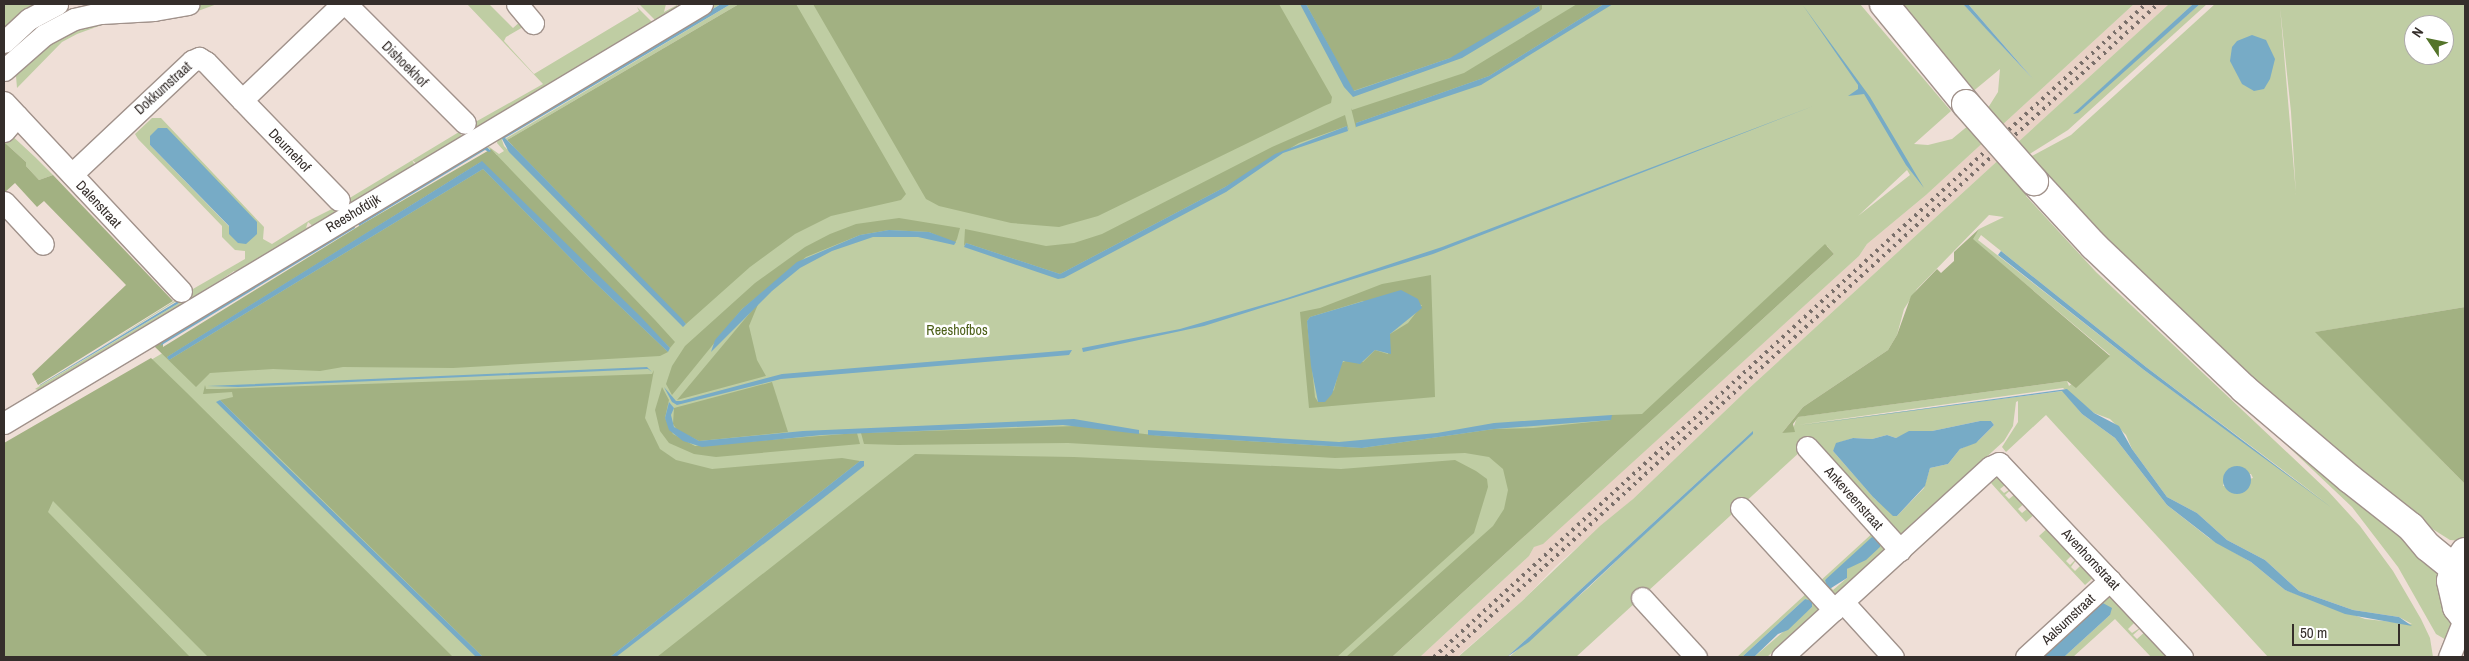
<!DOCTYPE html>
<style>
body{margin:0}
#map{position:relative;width:2469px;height:661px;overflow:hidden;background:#efdfd7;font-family:"Archivo Narrow",sans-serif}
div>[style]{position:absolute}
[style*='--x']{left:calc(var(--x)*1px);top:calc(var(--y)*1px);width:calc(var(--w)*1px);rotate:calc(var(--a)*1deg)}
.built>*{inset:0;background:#e9d2c6}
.green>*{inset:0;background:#bfcda3}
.forest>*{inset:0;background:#a2b182}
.water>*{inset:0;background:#77abc6}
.round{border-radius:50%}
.roads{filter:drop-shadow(1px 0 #a1928b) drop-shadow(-1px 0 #a1928b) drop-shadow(0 1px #a1928b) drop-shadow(0 -1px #a1928b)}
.minor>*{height:21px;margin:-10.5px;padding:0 10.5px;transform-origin:10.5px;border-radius:10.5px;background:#fff}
.major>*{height:28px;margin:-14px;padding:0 14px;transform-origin:14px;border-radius:14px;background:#fff}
.rail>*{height:4px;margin-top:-2px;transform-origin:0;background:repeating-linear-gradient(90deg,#796f6a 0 2.5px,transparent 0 7.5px)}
.bridges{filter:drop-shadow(1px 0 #a1928b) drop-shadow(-1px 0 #a1928b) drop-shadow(0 1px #a1928b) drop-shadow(0 -1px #a1928b)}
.major-bridge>*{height:28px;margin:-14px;padding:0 14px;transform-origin:14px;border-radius:14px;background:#fff}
span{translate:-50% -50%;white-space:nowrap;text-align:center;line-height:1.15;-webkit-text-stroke:5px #fff;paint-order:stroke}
.street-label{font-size:14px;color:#352e2b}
.park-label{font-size:14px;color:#4c5f18}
.frame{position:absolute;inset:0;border:5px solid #352e2b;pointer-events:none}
.north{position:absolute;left:2404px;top:15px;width:50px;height:50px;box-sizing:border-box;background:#fff;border:1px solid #aeabaa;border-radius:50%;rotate:304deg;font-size:14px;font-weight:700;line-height:20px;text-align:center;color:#352e2b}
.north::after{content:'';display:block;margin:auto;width:18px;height:22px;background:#54742a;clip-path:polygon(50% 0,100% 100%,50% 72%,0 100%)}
.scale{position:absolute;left:2292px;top:624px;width:108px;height:22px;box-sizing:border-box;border:2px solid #352e2b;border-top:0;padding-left:6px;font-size:15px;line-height:18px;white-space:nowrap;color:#352e2b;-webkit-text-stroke:4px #fff;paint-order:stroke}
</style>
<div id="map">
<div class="built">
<i style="clip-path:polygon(2134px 4px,2169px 4px,1746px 391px,1633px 499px,1556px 566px,1521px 602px,1457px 657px,1420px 657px,1529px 556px,1534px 547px,1728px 375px,1859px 256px,1867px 244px,1926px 195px)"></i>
</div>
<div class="green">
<i style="clip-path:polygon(4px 4px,45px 4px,4px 33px)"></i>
<i style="clip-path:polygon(201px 4px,217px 4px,179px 18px,110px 22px,77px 34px,62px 42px,17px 88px,16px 76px,21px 70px,17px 65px,60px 29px)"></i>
<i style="clip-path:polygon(467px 4px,489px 4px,513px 28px,521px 21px,530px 23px,506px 37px,504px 41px,534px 74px,639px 11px,637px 7px,655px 25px,475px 131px,470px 125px,543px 84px)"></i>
<i style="clip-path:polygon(639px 4px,666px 4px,664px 12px,677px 5px,678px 11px,658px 23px)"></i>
<i style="clip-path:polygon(evenodd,712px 4px,721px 4px,507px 130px,501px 137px,504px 146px,507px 149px,753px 4px,1860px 4px,1951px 111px,1914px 144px,1928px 145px,1952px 139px,1986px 111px,1998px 92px,2000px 69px,1971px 93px,1974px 97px,1972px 99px,1893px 4px,1963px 4px,2033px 79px,1968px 4px,2134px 4px,1926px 195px,1867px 244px,1859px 256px,1543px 544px,1534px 547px,1529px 556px,1420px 657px,1392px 657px,1834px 254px,1827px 246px,1390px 657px,4px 657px,4px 447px,497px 155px,485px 145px,197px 320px,193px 314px,198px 311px,481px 141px,499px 154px,504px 151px,497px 143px,499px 130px,712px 4px,1907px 170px,1910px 175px,1858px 216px,1907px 170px)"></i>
<i style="clip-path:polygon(731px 4px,739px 4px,507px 140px,505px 139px)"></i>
<i style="clip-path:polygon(evenodd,2169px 4px,2193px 4px,2073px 115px,2200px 4px,2207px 4px,2068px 130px,2028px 155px,2015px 176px,2435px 560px,2453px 616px,2448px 641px,2436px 634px,2398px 567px,2352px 507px,2166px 331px,2026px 189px,2026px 196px,2096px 272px,2328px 491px,2360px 526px,2393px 571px,2421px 619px,2430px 638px,2433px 657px,2268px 657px,2046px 415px,2006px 452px,2002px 447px,2018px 422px,2018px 401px,2016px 402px,2013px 426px,2004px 441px,1900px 536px,1813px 440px,1576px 657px,1509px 657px,1588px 588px,1753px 431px,1507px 657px,1458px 657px,1521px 602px,1600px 526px,1633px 499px,1746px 391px,2169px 4px,1989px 215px,2004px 217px,1979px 229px,1972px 239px,2110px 355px,2069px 386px,2067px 381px,1797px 417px,1793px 429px,1782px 433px,1803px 407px,1888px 350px,1897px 335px,1904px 309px,1917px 289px,1989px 215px,2169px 4px,1981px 235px,2146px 367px,2325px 502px,2144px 370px,1978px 240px,1981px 235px,2169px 4px,2063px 388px,2094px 413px,2110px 419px,2126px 435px,2132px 449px,2167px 497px,2197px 513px,2227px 540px,2265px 560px,2299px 591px,2353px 610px,2399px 617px,2412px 624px,2365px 619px,2285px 590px,2251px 562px,2209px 538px,2167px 505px,2115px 438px,2082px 414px,2063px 391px,1797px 425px,2063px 388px,2169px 4px,1980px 421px,1991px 421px,1994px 425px,1978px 441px,1960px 449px,1948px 464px,1930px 468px,1924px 488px,1897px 516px,1875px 499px,1833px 451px,1838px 443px,1853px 438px,1872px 439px,1887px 435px,1896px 438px,1912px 431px,1932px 431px,1980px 421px,2169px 4px,2226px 474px,2251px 474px,2253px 478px,2223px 486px,2226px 474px)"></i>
<i style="clip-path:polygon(evenodd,2215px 4px,2465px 4px,2465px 307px,2316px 332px,2465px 484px,2465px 541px,2450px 540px,2396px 506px,2138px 276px,2030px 157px,2071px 135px,2215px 4px,2280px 7px,2291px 112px,2296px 195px,2296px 194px,2280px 7px,2215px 4px,2414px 25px,2444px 25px,2444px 55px,2414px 55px,2414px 25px)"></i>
<i style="clip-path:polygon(evenodd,152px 118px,161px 118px,264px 227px,263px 239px,272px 244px,310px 220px,336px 207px,339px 212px,315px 228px,308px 222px,306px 228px,311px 226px,313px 229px,237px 275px,234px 271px,190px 301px,186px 293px,245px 259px,245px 251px,235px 250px,222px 237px,222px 226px,138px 139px,135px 134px,152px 118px,150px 136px,246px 244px,150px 145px,150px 136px)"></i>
<i style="clip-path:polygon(8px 132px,35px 157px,53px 175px,39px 180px,26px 166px,26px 162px,4px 142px)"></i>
<i style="clip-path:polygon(459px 132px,462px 136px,418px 165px,412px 160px,416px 167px,353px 205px,348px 199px)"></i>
<i style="clip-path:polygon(evenodd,179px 298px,184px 305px,44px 392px,35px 389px,179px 298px,178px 300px,179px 303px,40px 386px,40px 385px,178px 300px)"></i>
<i style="clip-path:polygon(2001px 474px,2010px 481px,2000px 489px,2004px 493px,2015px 486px,2005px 495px,2009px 499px,2019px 491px,2028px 500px,2018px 509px,2022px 513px,2032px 505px,2038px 511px,2026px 522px,1991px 483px)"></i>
<i style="clip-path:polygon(2051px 525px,2075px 552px,2066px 561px,2070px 565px,2079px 556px,2071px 567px,2075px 571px,2084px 562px,2095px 576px,2085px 585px,2039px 536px)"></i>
<i style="clip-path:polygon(evenodd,1876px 530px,1887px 547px,1833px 597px,1818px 583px,1876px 530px,1880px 547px,1847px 569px,1847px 578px,1833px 590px,1825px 580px,1880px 547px)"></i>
<i style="clip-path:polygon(1808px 592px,1821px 608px,1767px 657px,1754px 657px,1812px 607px,1805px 599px,1742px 657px,1737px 657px)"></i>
<i style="clip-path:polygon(2109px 592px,2137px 620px,2128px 629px,2132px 633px,2143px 626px,2133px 635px,2137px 639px,2147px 630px,2172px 657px,2151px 657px,2115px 619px,2073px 657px,2064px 657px,2110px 615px,2101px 602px)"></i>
</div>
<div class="forest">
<i style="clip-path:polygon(739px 4px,796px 4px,906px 194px,901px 200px,831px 216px,795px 234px,750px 267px,686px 324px,507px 140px)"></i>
<i style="clip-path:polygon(813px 4px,1279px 4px,1332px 97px,1331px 103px,1324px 106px,1098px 216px,1059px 227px,1011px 223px,939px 206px,926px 199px)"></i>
<i style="clip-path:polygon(1306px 4px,1542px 4px,1542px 9px,1540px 11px,1539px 6px,1456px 56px,1353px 91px)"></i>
<i style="clip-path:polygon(1577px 4px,1604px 4px,1489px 76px,1356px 123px,1356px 128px,1351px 108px,1352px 110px,1464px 73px)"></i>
<i style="clip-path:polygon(1345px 115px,1349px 131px,1347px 126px,1299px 143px,1225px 187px,1060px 274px,966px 243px,964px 246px,965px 229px,1046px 246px,1074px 243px,1102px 234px,1272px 147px)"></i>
<i style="clip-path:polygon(4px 142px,26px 162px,26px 166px,39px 180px,53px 175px,173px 301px,38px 385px,32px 374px,126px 285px,44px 201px,37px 207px,15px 183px,4px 193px)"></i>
<i style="clip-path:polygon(491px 149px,655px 320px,675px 342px,670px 348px,481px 162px,167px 357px,169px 360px,483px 169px,588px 276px,668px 352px,660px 356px,453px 368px,343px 367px,320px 371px,273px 369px,210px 373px,196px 387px,154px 346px,155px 338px,193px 314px,197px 320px,163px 340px,163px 347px,359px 226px)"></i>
<i style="clip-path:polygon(899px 218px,960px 228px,957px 239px,955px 243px,929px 232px,889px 230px,860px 235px,806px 257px,742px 309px,672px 395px,666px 384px,672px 366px,685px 346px,755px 283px,805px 247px,830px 234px,856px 224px)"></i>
<i style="clip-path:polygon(1979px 229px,1973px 239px,2110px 356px,2076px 388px,2067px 381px,1798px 417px,1793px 424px,1795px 432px,1782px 433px,1803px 407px,1888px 350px,1897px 335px,1911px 296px,1937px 269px,1941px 273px,1954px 261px,1954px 252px)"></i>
<i style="clip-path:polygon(1825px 244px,1834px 254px,1392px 657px,1346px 657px,1493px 526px,1504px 509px,1508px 490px,1503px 469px,1489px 457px,1465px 453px,1335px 458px,1068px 443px,898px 445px,864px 444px,861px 433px,1076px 426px,1162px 436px,1362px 448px,1494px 429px,1533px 428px,1611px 420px,1611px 415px,1642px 414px)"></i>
<i style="clip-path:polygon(evenodd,1431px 275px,1435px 397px,1309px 408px,1300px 312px,1320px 308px,1382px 284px,1431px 275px,1363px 301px,1422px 305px,1408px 323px,1390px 334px,1388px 354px,1375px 350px,1363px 362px,1348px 360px,1341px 363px,1334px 390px,1318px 402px,1315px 397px,1307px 321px,1310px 317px,1363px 301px)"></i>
<i style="clip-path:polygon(759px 302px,749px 326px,757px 360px,766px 376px,677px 400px)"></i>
<i style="clip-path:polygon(2465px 307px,2465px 484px,2315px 332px)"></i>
<i style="clip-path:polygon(151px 358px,186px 392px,453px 657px,208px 657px,53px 501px,48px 512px,190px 657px,4px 657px,4px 443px)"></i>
<i style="clip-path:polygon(654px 370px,645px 418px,660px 449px,676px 460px,712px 469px,842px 458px,860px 461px,610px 657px,483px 657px,220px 400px,233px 397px,232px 392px,203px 394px,205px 385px,206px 389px,219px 389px,652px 374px)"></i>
<i style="clip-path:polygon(772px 382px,788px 432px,699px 441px,677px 430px,673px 424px,674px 408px)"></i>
<i style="clip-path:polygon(662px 387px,669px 400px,665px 418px,673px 434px,695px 446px,857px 433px,860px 444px,716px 457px,694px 454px,669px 443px,660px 431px,655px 410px)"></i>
<i style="clip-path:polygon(915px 454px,1074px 457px,1341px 469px,1455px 460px,1476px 471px,1487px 479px,1488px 487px,1474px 533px,1337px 657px,657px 657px)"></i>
</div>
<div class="water">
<i style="clip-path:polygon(721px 4px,731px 4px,505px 138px,682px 319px,686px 324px,683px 327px,509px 152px,501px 137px)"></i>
<i style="clip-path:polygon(1300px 4px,1306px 4px,1354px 91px,1450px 58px,1539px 6px,1540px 11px,1462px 58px,1353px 97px,1344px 87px)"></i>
<i style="clip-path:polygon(1604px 4px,1613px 4px,1481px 85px,1356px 127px,1356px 123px,1489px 76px)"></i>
<i style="clip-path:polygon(1802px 4px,1870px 97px,1924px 188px,1906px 165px,1864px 94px,1848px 96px,1858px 89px,1858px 85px)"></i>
<i style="clip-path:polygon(1963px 4px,1968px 4px,2033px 79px,1986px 29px)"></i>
<i style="clip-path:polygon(2193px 4px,2200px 4px,2078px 113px,2073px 114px)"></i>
<i style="clip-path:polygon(2252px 35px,2266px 40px,2275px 59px,2270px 79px,2264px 89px,2254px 91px,2242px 84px,2230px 61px,2232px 47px,2237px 41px)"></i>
<i style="clip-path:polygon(1816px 105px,1433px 254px,1204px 326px,1083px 352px,1082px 348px,1180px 329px,1287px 298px,1442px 247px)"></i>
<i style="clip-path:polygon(1347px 126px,1348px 131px,1283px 153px,1226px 192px,1064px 278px,1058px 279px,964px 247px,966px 243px,1060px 274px,1225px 187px,1275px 154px)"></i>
<i style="clip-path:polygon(158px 128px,167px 128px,257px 222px,257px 234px,246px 244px,238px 243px,229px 234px,229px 226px,150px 145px,150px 136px)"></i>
<i style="clip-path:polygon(485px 145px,491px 151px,489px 152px,485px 150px,359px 226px,358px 223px)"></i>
<i style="clip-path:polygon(482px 161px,641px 317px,670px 348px,668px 352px,588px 276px,483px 169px,169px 360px,167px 357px,178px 350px)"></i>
<i style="clip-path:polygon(354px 225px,355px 228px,160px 346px,164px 340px)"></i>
<i style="clip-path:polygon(889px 230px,929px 232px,956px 242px,954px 245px,918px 237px,873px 237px,832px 251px,800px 268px,772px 291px,711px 352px,715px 340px,742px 309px,797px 262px,860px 235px)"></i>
<i style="clip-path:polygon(2001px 251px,2146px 367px,2332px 508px,2144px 370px,1998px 255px)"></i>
<i style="clip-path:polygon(1401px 290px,1418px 299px,1422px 308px,1390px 334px,1391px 354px,1375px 350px,1360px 364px,1343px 361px,1332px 394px,1325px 402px,1318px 402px,1311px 366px,1307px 321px,1310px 317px)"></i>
<i style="clip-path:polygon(178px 301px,179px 303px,39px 386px,40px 385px)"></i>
<i style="clip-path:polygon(1072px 350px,1069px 355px,781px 379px,677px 405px,672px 402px,664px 387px,676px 401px,681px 401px,782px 374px)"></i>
<i style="clip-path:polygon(647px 367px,652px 372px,648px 369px,238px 387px,207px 386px)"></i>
<i style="clip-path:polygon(2067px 389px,2094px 413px,2119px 426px,2132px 449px,2167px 497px,2197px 513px,2227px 540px,2265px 560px,2299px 591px,2353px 610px,2399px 617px,2412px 626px,2345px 614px,2285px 590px,2251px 562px,2216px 543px,2167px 505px,2115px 438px,2082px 414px,2062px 391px,1797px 426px)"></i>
<i style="clip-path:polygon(220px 400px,279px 459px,483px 657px,476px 657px,309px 494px,216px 402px)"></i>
<i style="clip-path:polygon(669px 402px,674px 408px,671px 415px,674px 427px,699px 441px,803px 431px,1074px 419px,1139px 430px,1139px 434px,1063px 425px,822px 435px,702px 447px,683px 441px,669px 430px,665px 418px)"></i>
<i style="clip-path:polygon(1612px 415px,1611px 420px,1494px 429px,1362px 448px,1162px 436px,1148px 435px,1148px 430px,1339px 442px,1437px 433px,1494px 423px)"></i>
<i style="clip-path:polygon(1980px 421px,1991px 421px,1994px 425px,1976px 443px,1960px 449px,1948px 464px,1930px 468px,1925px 486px,1897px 516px,1893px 516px,1873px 497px,1833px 451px,1836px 443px,1853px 438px,1872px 439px,1887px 435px,1896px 438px,1909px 431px,1932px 431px)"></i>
<i style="clip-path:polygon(1753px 431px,1753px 434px,1529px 642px,1507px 657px)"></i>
<i style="clip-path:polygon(860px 461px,864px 461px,864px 466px,817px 503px,616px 657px,610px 657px)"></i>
<i class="round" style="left:2223px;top:466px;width:28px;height:28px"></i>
<i style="clip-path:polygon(1872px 537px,1881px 542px,1880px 547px,1866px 560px,1847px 569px,1847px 578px,1828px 590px,1825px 580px)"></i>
<i style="clip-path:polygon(1805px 599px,1812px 601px,1812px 607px,1788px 630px,1778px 634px,1754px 657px,1742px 657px)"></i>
<i style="clip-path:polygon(2101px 602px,2112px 608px,2110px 615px,2064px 657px,2037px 657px)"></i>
</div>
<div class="roads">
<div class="minor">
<i style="--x:346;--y:4;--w:168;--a:45"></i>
<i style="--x:517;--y:4;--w:25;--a:50"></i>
<i style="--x:4;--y:42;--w:34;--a:-43"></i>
<i style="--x:29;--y:19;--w:32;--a:-28"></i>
<i style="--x:4;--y:70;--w:53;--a:-41.2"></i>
<i style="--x:44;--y:35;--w:34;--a:-28"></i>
<i style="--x:74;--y:19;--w:28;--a:-13"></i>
<i style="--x:101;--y:13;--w:53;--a:-3.2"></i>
<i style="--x:154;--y:10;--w:35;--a:-10"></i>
<i style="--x:242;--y:100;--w:139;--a:45.9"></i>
<i style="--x:4;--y:102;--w:259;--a:46.9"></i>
<i style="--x:4;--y:131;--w:20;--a:-49"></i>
<i style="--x:72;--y:174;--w:165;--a:-43.3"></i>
<i style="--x:192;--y:61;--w:8;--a:-23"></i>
<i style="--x:199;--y:58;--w:8;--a:30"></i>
<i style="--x:206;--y:62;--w:52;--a:46.5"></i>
<i style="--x:242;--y:100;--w:139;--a:-43.8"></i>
<i style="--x:4;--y:202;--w:57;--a:47.1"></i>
<i style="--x:4;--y:423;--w:814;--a:-30.98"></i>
<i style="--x:1807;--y:447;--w:139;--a:47.9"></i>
<i style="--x:1741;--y:508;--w:138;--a:47.6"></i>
<i style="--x:1642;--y:598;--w:80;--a:47.5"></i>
<i style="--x:1843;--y:602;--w:74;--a:47.7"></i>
<i style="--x:1782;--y:657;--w:282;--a:-42.4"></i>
<i style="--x:1990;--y:467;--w:10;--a:-24"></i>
<i style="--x:1999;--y:463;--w:267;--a:46.7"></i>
<i style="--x:2026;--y:657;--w:114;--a:-42.5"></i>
<i style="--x:2449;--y:657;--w:43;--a:-68.2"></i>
</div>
<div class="major">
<i style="--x:1884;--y:4;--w:129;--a:50.6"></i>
<i style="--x:2034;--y:181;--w:88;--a:47.3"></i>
<i style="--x:2094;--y:246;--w:206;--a:43.6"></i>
<i style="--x:2243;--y:388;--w:140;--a:40.4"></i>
<i style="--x:2350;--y:479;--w:78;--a:38.2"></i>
<i style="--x:2411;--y:527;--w:26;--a:50"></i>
<i style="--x:2428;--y:547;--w:33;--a:39"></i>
<i style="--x:2465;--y:552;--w:19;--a:125"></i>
<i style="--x:2454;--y:568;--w:13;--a:103"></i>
<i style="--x:2451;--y:581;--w:27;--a:77"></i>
<i style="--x:2457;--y:607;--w:14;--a:54"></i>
</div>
</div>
<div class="rail">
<i style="--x:1434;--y:657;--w:966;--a:-42.53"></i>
<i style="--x:1446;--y:657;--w:966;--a:-42.53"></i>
</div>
<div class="bridges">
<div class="major-bridge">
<i style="--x:1966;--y:104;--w:103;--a:48.6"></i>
</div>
</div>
<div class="street-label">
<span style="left:405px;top:64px;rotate:45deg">Dishoekhof</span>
<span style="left:163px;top:88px;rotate:-42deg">Dokkumstraat</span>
<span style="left:290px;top:150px;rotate:46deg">Deurnehof</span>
<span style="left:99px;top:204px;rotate:47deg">Dalenstraat</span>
<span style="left:353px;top:213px;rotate:-31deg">Reeshofdijk</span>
<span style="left:1854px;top:498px;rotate:48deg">Ankeveenstraat</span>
<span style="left:2091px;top:559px;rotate:47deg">Avenhornstraat</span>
<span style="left:2068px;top:619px;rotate:-43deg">Aalsumstraat</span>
</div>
<div class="park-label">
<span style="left:957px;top:330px">Reeshofbos</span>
</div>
<div class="frame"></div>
<div class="north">N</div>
<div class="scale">50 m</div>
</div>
